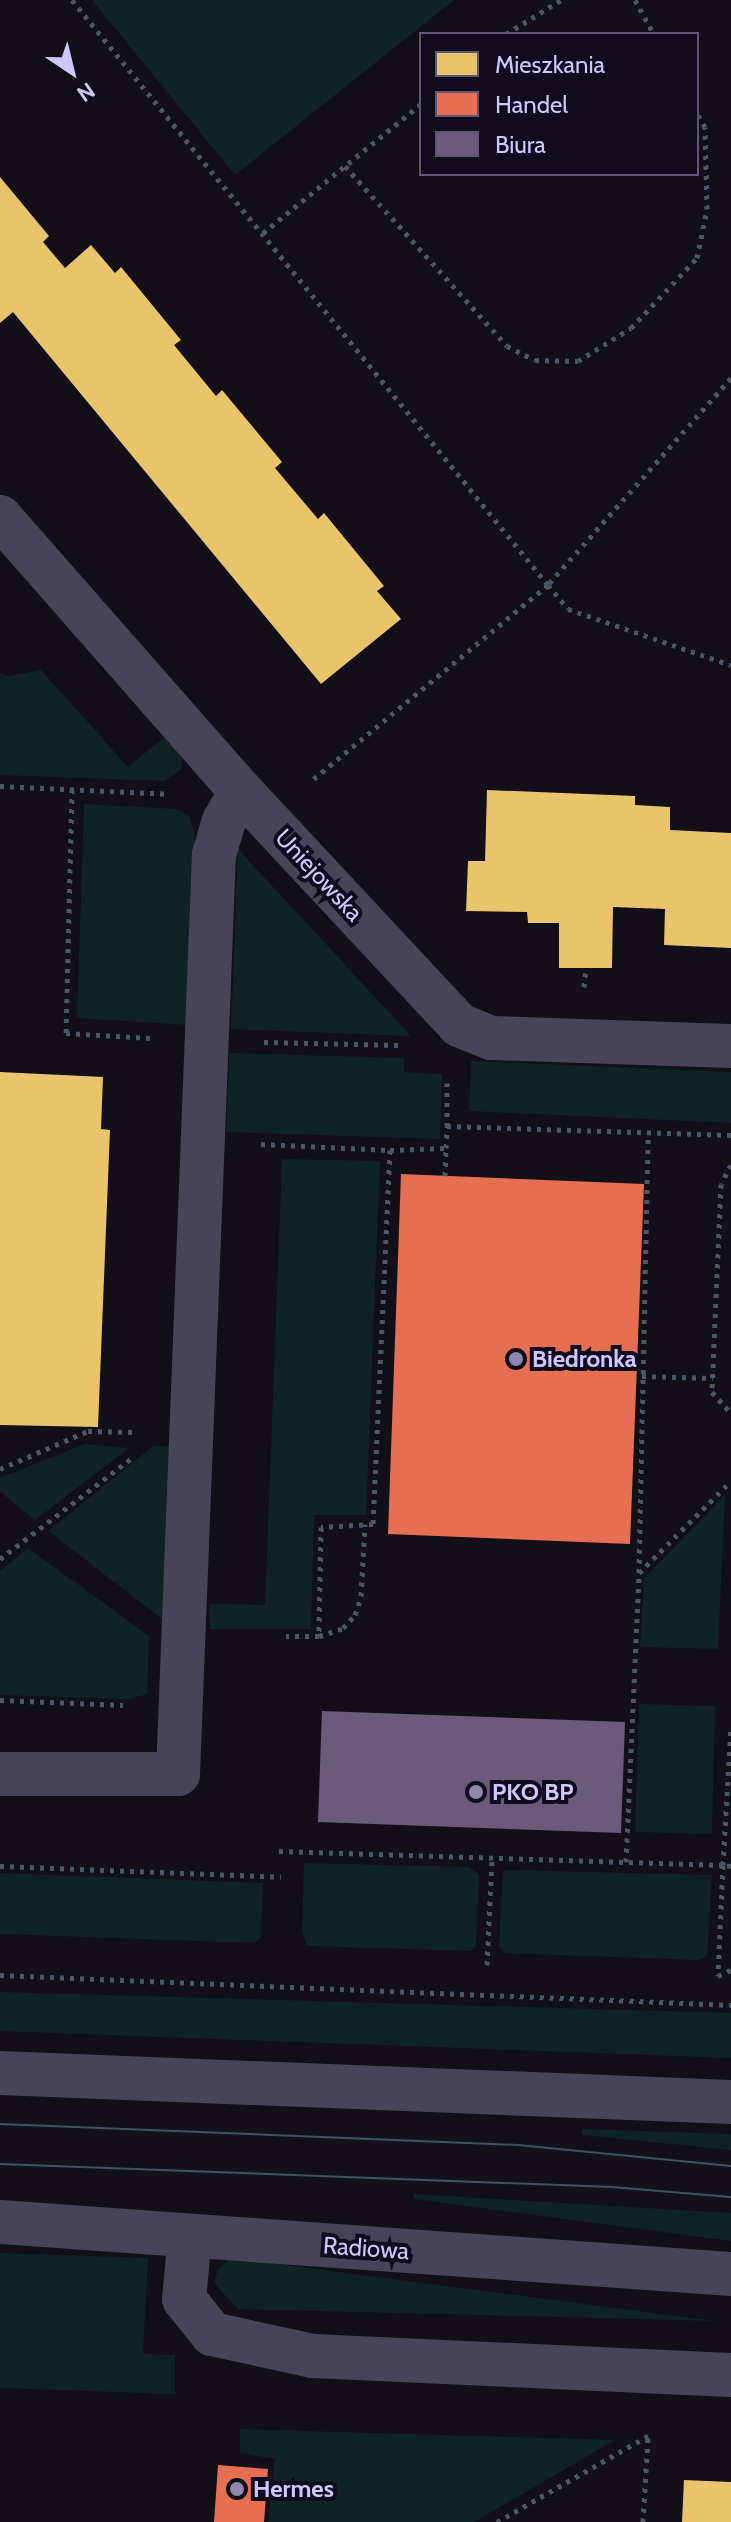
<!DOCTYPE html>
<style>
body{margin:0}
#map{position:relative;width:731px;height:2522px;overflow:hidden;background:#120f19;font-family:Cabin,sans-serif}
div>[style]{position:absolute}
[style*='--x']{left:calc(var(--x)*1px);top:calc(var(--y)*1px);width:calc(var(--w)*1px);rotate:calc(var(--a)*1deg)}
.green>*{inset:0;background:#0f2324}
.homes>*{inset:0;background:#e9c46a}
.shops>*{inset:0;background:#e76f51}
.offices>*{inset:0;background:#6d597a}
.path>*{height:5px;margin-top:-2.5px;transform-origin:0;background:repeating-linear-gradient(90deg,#4a5766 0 4px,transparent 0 10px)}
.minor>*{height:44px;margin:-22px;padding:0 22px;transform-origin:22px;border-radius:22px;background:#47445a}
.tram>*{height:2px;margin:-1px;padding:0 1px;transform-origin:1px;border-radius:1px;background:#405163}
.dots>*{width:22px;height:22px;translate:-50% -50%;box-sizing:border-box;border:4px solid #100b1d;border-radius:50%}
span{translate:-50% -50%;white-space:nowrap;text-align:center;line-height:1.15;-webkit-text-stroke:8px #100b1d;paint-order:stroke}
.street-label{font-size:24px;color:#d1c7ff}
.poi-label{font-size:24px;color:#d1c7ff;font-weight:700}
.left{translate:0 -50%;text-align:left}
.legend{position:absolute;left:419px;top:32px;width:280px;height:144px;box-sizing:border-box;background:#100b1d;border:2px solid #5d5677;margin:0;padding:10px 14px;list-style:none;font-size:24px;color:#d1c7ff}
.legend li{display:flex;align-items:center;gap:16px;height:40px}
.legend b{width:40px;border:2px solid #5d5677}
.north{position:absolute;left:32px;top:32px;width:80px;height:80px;-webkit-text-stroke:6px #100b1d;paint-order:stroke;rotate:145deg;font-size:22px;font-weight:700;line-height:32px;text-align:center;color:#d1c7ff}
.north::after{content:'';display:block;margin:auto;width:28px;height:36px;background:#d1c7ff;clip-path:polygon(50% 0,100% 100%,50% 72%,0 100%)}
</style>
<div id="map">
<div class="green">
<i style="clip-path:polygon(92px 0,454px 0,235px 175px)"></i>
<i style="clip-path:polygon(41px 670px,128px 767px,165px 737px,181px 755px,182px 768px,165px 781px,0 775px,0 673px,9px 676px)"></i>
<i style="clip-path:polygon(84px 804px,176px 809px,189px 816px,195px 835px,188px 1025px,77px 1018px)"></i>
<i style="clip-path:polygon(238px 849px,411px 1036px,231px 1029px)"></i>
<i style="clip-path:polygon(229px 1053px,404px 1058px,404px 1072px,442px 1074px,440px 1139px,226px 1132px)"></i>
<i style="clip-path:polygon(471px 1061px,731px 1072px,731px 1123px,469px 1111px)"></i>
<i style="clip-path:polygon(282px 1159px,380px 1161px,366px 1515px,314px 1515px,311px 1629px,210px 1629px,209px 1604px,265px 1605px)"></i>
<i style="clip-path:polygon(85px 1444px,129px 1448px,35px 1520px,0 1492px,0 1478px)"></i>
<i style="clip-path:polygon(173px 1445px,165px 1621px,48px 1531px,152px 1447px)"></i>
<i style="clip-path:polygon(725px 1495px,718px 1649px,640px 1647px,644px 1578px)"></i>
<i style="clip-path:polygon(28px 1548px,149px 1636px,147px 1694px,130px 1699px,0 1695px,0 1571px)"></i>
<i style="clip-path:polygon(639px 1704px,715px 1706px,712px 1834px,635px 1832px)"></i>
<i style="clip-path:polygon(304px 1863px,469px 1867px,479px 1875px,476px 1946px,471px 1951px,307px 1946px,302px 1932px)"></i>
<i style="clip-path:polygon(503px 1870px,712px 1875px,707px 1956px,698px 1960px,504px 1953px,499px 1946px)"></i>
<i style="clip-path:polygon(0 1873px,263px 1883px,261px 1937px,254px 1943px,0 1934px)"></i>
<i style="clip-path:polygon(0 1992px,731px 2013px,731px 2058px,0 2031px)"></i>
<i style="clip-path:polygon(582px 2129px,731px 2134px,731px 2150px,582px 2135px)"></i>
<i style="clip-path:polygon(414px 2194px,731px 2213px,731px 2241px,414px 2199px)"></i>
<i style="clip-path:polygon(0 2253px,148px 2258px,143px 2354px,175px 2355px,175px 2394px,0 2388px)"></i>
<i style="clip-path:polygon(231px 2258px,715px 2321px,238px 2309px,214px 2283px,218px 2269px)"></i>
<i style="clip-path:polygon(240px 2429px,615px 2440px,474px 2522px,268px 2522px,275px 2459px,240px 2453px)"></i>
</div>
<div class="homes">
<i style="clip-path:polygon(0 177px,49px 236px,43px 242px,65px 268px,91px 245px,115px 273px,121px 267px,181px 340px,174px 345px,216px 396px,222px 390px,282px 462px,275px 468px,318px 519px,324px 513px,384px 586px,377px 591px,401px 619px,321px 684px,13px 312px,0 323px)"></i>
<i style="clip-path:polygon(487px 790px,635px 796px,635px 805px,670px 807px,670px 830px,731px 833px,731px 948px,664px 945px,665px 909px,613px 907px,612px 968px,559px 968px,559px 923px,528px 923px,527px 912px,466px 911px,468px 861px,485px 861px)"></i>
<i style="clip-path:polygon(0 1072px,103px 1077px,101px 1129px,110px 1130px,98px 1427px,0 1425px)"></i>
<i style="clip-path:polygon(684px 2480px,731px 2482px,731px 2522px,682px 2522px)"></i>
</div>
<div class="shops">
<i style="clip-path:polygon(401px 1174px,644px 1184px,630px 1544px,388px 1534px)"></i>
<i style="clip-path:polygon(218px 2465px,268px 2469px,264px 2522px,214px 2522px)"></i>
</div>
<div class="offices">
<i style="clip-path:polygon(322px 1711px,625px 1722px,621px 1833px,318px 1822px)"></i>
</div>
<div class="path">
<i style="--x:72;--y:0;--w:754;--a:50.87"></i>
<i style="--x:548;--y:585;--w:309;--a:140.4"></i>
<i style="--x:635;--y:0;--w:39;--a:61"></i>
<i style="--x:506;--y:34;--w:65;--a:-31.7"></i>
<i style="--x:421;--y:104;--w:98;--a:140.8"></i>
<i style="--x:345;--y:166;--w:242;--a:48"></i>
<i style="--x:507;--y:346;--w:31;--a:27"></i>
<i style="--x:535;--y:360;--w:43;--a:1.3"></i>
<i style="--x:578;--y:361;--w:62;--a:-31.9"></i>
<i style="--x:631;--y:328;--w:96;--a:-46.7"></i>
<i style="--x:697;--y:258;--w:50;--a:-78.5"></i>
<i style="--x:707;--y:209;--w:82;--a:-91.4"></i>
<i style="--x:705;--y:127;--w:16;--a:-120"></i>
<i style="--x:263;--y:233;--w:106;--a:-39.3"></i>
<i style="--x:731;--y:378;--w:276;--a:131.5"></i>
<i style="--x:548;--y:585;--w:31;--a:50"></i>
<i style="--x:568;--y:609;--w:172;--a:19"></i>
<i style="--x:0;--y:786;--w:167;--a:2.7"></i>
<i style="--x:72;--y:789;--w:244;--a:91.4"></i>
<i style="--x:66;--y:1033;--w:84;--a:3.4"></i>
<i style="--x:584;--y:987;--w:19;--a:-84"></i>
<i style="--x:264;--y:1042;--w:134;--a:1.3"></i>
<i style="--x:447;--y:1083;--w:43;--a:90"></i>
<i style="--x:261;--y:1144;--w:129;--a:2.7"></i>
<i style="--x:390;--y:1150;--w:374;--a:92.6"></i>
<i style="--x:373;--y:1524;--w:52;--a:176.7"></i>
<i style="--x:321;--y:1527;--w:109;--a:91.1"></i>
<i style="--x:319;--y:1636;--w:33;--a:180"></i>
<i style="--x:390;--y:1150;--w:56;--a:-2"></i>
<i style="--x:446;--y:1148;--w:22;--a:-87"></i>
<i style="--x:447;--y:1126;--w:284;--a:1.8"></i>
<i style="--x:731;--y:1165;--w:21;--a:118"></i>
<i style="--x:721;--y:1184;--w:208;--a:92.5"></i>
<i style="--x:712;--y:1392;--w:28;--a:48"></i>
<i style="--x:445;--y:1176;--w:28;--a:-88"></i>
<i style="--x:642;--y:1376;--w:71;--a:1.6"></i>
<i style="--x:0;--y:1469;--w:96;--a:-23.4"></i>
<i style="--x:88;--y:1431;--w:48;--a:1.2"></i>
<i style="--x:0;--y:1559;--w:168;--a:-37.5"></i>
<i style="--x:639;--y:1573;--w:440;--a:-88.8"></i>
<i style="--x:319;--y:1636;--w:25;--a:-18"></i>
<i style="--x:343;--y:1628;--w:18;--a:-47"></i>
<i style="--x:355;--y:1615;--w:20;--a:-72"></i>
<i style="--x:361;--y:1596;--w:72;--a:-86.8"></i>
<i style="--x:0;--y:1700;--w:123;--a:2.3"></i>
<i style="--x:279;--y:1851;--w:444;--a:1.8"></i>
<i style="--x:723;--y:1865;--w:138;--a:-86.7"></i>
<i style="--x:626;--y:1862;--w:289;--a:-87.4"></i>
<i style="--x:639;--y:1573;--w:130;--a:-45"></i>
<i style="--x:0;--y:1866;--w:281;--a:2.2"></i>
<i style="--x:731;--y:1866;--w:8;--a:-173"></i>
<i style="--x:723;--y:1865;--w:111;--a:92.6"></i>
<i style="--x:718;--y:1976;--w:14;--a:-25"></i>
<i style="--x:487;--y:1965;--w:107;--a:-87.3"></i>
<i style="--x:0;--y:1975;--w:732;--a:2.35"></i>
<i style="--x:497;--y:2522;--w:174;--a:-29.7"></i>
<i style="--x:643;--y:2522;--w:85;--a:-86.6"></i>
</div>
<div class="minor">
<i style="--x:0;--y:517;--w:365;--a:48.7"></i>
<i style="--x:241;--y:791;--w:320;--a:47"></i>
<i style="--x:459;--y:1025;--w:35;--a:22"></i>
<i style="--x:491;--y:1038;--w:240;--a:1.9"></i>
<i style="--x:0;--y:1774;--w:178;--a:0"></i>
<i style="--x:178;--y:1774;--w:920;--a:-87.76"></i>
<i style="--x:214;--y:855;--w:35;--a:-74"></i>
<i style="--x:224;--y:821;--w:34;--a:-60"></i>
<i style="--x:0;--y:2073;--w:732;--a:2.27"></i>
<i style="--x:0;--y:2222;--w:733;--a:4.07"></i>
<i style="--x:190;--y:2236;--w:63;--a:95.4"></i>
<i style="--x:184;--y:2299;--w:45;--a:51.3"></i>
<i style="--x:212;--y:2334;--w:103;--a:12.3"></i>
<i style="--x:313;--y:2356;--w:418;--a:2.6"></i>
</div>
<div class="tram">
<i style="--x:0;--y:2124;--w:518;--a:2.32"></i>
<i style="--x:518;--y:2145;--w:214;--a:5.6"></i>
<i style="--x:0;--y:2164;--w:612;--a:2.15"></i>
<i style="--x:612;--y:2187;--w:119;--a:4.8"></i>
</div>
<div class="dots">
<i style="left:516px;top:1359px;background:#8e87ae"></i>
<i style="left:476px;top:1792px;background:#8e87ae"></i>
<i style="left:237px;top:2489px;background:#8e87ae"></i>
</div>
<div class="street-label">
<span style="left:319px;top:875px;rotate:47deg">Uniejowska</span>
<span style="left:366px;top:2248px;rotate:4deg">Radiowa</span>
</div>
<div class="poi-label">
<span class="left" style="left:532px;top:1359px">Biedronka</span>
<span class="left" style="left:492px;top:1792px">PKO BP</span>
<span class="left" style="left:253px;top:2489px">Hermes</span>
</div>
<ul class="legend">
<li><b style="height:22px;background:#e9c46a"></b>Mieszkania</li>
<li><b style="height:22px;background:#e76f51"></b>Handel</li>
<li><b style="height:22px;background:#6d597a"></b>Biura</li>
</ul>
<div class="north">N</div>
</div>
